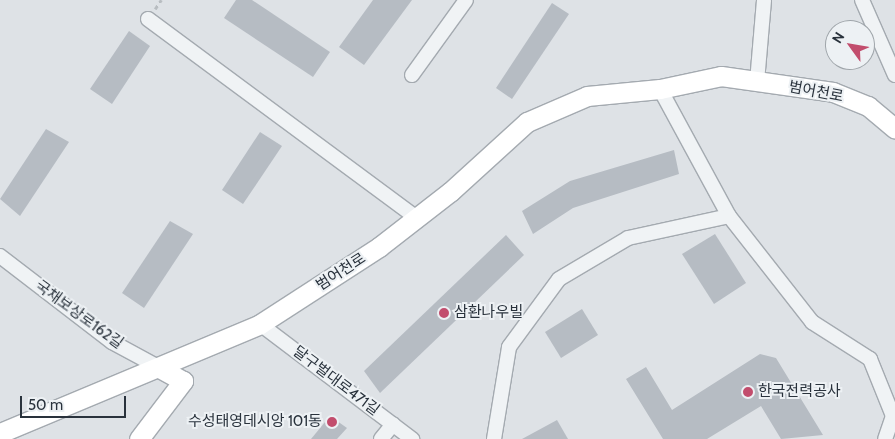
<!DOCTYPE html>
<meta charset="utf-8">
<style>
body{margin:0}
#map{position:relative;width:895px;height:439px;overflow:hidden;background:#dee2e6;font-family:Cabin,"Noto Sans KR",sans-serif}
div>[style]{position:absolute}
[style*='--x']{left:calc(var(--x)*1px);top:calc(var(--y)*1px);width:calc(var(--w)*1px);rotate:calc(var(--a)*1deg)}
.building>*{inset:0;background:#b6bcc3}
.path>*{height:2.5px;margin-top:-1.25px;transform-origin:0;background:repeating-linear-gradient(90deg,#b8bdc1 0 4px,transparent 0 8px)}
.roads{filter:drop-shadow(1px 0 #a4aab0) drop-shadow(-1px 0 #a4aab0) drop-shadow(0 1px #a4aab0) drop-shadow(0 -1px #a4aab0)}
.street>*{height:14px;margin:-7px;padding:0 7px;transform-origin:7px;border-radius:7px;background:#f0f3f5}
.secondary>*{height:19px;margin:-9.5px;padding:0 9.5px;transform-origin:9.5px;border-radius:9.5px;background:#fff}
.dots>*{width:14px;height:14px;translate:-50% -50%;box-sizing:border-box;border:2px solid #edf1f4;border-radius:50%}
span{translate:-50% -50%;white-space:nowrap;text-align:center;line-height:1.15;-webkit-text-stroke:4px #edf1f4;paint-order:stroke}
.street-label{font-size:15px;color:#29323c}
.poi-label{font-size:15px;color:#29323c}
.left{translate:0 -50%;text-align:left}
.right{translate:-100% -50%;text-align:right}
.north{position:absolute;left:825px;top:20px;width:50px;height:50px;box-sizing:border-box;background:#edf1f4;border:1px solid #9fa5aa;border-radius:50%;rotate:302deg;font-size:14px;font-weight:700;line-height:20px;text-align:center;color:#29323c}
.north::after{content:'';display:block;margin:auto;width:18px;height:22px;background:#c24d6d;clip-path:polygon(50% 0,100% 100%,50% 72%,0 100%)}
.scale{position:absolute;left:20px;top:396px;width:106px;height:22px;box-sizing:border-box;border:2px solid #29323c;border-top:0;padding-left:6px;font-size:15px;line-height:18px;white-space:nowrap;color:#29323c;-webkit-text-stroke:4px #edf1f4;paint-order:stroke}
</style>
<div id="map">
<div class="building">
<i style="clip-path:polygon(236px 0,252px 0,330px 52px,313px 77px,224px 18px)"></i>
<i style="clip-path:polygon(373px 0,412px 0,364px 65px,339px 47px)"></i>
<i style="clip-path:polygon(552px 3px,569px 14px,512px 99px,496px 88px)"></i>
<i style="clip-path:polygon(129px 31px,150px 46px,112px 104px,90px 89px)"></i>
<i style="clip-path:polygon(46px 129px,69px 142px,20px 216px,0 199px)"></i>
<i style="clip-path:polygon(260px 132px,282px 146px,243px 204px,222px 190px)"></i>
<i style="clip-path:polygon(674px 150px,679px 174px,573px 208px,533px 234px,522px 211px,570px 181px)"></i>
<i style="clip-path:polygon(170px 221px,193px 234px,144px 308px,122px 293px)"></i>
<i style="clip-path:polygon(715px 234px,746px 283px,714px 304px,682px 254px)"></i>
<i style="clip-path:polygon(506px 235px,524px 255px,380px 393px,364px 371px)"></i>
<i style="clip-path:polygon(582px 309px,598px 335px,561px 358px,545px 332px)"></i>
<i style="clip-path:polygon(760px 354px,776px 358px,823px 435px,781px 439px,761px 406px,707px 439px,663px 439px,626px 379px,646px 367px,672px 410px)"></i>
<i style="clip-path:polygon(330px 416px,347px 428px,337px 439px,311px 439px)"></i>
<i style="clip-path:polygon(557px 420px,568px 439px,522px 439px)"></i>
</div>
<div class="path">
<i style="--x:155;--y:9;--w:11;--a:-56"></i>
</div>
<div class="roads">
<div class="street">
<i style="--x:862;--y:0;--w:82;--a:66.3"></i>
<i style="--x:148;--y:19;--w:335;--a:36.5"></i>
<i style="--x:412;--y:75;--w:92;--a:-54.2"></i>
<i style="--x:757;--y:82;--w:82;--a:-85.1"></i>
<i style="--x:660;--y:89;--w:145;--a:61.5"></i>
<i style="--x:729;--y:216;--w:135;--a:51.9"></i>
<i style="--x:812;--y:322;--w:69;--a:32.5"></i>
<i style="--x:870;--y:359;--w:61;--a:68"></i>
<i style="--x:893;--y:416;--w:24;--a:109"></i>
<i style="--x:0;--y:256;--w:141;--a:37.5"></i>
<i style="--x:112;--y:342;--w:55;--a:28.4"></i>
<i style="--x:260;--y:324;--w:191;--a:37.1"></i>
<i style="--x:381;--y:439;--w:19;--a:-51"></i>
<i style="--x:494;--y:439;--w:93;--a:-80.7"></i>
<i style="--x:509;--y:347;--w:84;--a:-53.7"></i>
<i style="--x:559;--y:279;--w:80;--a:-30.7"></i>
<i style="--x:628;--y:238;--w:103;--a:-12.3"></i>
</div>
<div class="secondary">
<i style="--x:0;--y:433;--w:282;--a:-22.7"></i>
<i style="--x:260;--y:324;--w:142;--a:-32.9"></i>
<i style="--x:379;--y:247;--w:90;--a:-37.8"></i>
<i style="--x:450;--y:192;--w:104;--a:-42.3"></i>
<i style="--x:527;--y:122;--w:65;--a:-23.4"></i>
<i style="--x:587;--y:96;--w:73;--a:-5.5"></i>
<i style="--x:660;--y:89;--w:62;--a:-12"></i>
<i style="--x:721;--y:76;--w:113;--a:8.1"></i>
<i style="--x:833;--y:92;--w:38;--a:22"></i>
<i style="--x:868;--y:106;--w:35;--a:40"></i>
<i style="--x:139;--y:439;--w:73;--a:-52.8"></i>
<i style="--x:183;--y:381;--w:26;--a:-151"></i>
</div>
</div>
<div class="dots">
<i style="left:444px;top:313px;background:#c24d6d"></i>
<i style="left:748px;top:392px;background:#c24d6d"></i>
<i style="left:332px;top:422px;background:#c24d6d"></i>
</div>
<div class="street-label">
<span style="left:816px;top:92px;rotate:11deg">범어천로</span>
<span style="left:341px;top:272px;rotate:-33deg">범어천로</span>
<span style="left:79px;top:315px;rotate:36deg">국채보상로162길</span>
<span style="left:336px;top:381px;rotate:37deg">달구벌대로471길</span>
</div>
<div class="poi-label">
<span class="left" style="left:454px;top:313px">삼환나우빌</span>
<span class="left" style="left:758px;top:392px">한국전력공사</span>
<span class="right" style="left:322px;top:422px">수성태영데시앙 101동</span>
</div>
<div class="north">N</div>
<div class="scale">50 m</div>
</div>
